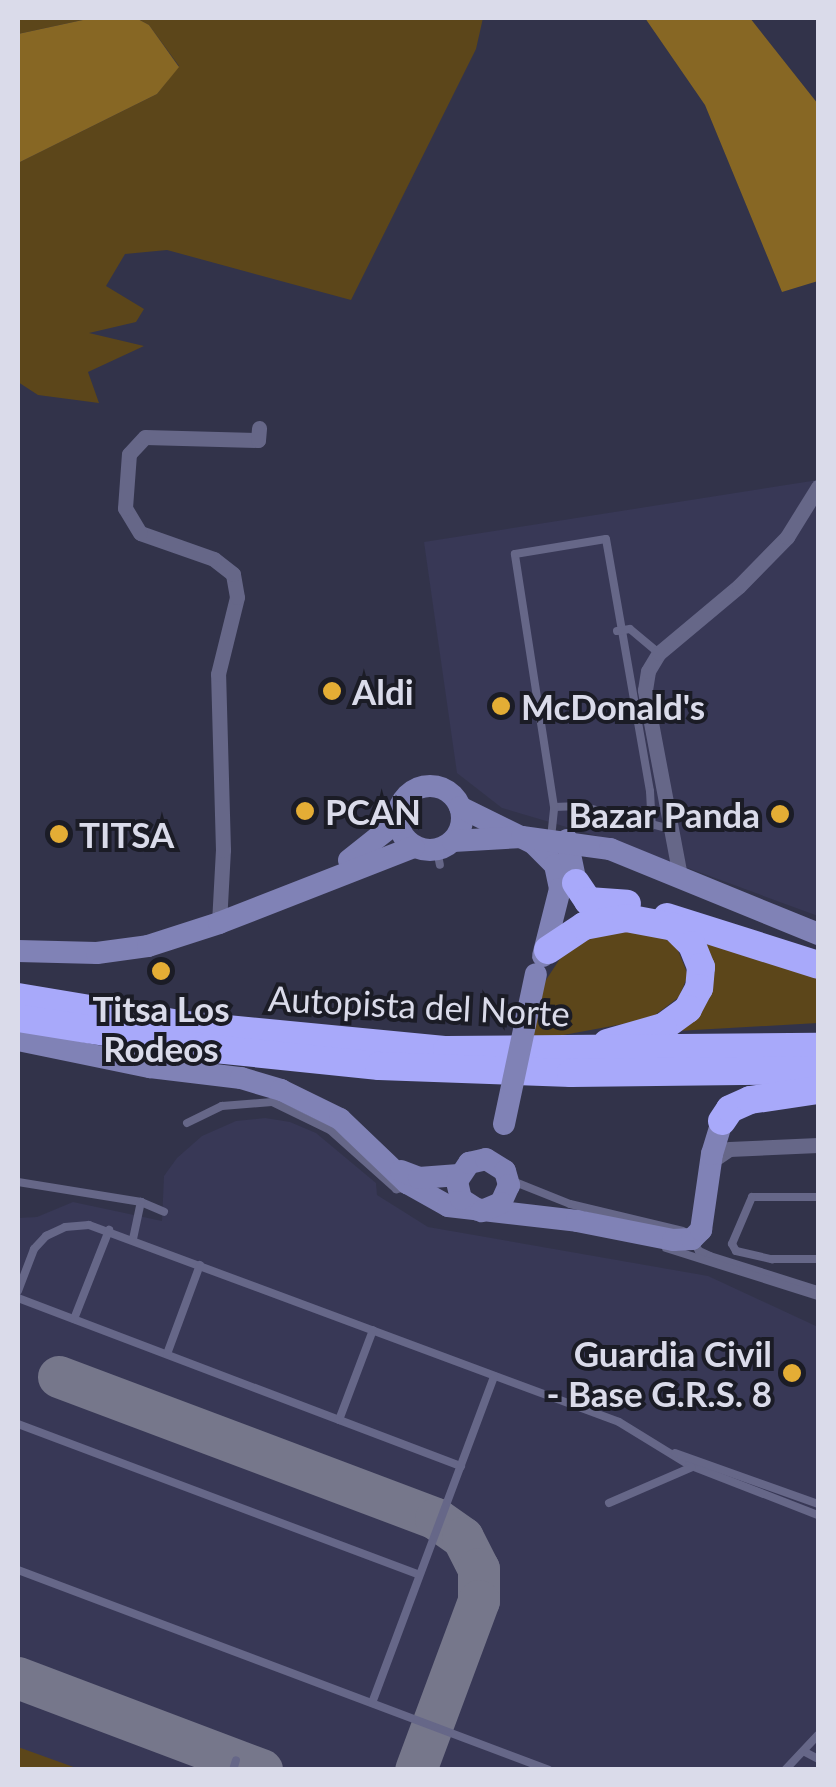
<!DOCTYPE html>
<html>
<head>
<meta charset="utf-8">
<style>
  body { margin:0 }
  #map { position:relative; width:836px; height:1787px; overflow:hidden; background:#32334a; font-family:Lato,sans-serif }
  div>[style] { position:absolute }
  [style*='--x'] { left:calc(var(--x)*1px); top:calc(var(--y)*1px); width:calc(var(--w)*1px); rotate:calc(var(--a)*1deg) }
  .built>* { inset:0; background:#383856 }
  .green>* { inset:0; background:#5c461a }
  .forest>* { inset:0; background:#876724 }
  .taxiway>* { height:42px; margin:-21px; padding:0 21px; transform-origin:21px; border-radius:21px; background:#76778b }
  .lane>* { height:8px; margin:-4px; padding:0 4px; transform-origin:4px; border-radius:4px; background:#666788 }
  .street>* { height:15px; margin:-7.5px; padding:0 7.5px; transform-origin:7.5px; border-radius:7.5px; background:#666788 }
  .secondary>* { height:22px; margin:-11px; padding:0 11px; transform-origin:11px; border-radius:11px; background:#8082b6 }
  .secondary>.ring { margin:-11px; padding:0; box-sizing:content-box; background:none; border:22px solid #8082b6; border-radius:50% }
  .highway>* { height:28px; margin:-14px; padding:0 14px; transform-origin:14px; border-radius:14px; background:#a8a9fa }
  .lane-bridge>* { height:8px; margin:-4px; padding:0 4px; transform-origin:4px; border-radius:4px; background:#666788 }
  .secondary-bridge>* { height:22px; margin:-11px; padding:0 11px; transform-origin:11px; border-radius:11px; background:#8082b6 }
  .dots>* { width:28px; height:28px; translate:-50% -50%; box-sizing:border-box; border:5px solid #1b1c26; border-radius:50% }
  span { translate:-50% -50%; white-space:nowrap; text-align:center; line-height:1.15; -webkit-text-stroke:8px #1b1c26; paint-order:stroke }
  .poi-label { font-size:35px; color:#dadbea; font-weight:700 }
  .left { translate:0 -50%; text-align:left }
  .right { translate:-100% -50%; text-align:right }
  .street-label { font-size:35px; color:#dadbea }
  .frame { position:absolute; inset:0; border:20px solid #dadbea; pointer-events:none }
</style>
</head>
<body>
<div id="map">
  <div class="built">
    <div style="clip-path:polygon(818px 480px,818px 916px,617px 842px,502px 808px,457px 773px,424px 542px)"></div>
    <div style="clip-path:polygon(265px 1118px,290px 1122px,316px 1133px,376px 1183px,377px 1195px,428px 1227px,708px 1276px,818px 1327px,818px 1769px,18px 1770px,18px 1218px,37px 1217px,73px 1202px,162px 1221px,164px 1176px,177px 1158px,202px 1136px,236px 1121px)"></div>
  </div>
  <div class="green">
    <div style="clip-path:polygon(18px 18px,92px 18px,18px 34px)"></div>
    <div style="clip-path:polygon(136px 18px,483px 18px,476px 49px,351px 300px,167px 250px,125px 254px,106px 286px,144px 309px,136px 322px,89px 333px,144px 346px,88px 372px,99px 403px,38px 395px,18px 382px,18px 163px,157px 94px,179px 66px,149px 25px)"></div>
    <div style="clip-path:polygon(610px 927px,657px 931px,677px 948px,688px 975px,679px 997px,650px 1019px,531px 1041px,544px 983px,563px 954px)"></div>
    <div style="clip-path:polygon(695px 934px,818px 976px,818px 1023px,677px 1031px,703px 1008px)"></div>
    <div style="clip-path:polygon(18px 1747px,79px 1769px,18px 1769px)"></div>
  </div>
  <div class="forest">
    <div style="clip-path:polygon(92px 18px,136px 18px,149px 25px,179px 67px,157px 94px,18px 163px,18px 34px)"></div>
    <div style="clip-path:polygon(645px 18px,750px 18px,818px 104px,818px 281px,782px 292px,705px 105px)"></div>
  </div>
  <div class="taxiway">
    <div style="--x:59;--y:1377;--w:403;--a:20.6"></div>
    <div style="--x:436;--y:1519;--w:33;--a:35"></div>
    <div style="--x:463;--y:1538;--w:35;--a:63"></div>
    <div style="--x:479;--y:1569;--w:32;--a:90"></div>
    <div style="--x:479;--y:1601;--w:180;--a:110.4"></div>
    <div style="--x:18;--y:1678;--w:261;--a:20.7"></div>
  </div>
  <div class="lane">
    <div style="--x:630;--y:629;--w:38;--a:40"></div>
    <div style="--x:554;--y:807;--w:26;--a:-2"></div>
    <div style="--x:580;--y:806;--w:93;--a:14.3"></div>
    <div style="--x:551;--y:838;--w:31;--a:-84"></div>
    <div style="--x:554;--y:807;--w:256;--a:-98.8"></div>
    <div style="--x:515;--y:554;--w:92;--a:-9.4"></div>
    <div style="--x:606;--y:539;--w:256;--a:80.1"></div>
    <div style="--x:650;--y:791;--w:35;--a:87"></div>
    <div style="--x:437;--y:850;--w:15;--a:79"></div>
    <div style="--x:187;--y:1123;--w:39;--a:-26"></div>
    <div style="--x:222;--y:1106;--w:50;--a:-4.6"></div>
    <div style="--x:272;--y:1102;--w:64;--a:25.8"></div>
    <div style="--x:330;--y:1130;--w:89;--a:41.8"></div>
    <div style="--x:396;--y:1189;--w:8;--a:-7"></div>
    <div style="--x:18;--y:1182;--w:125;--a:9.2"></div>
    <div style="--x:141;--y:1202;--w:25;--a:23"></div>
    <div style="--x:515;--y:1182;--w:59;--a:21.8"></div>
    <div style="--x:570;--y:1204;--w:116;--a:13.4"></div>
    <div style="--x:818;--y:1197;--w:66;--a:180"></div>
    <div style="--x:752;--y:1197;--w:51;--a:113.1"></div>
    <div style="--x:732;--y:1244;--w:8;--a:60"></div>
    <div style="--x:736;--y:1251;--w:37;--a:13"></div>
    <div style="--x:772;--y:1259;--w:46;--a:0"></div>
    <div style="--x:133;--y:1239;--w:38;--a:-78"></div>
    <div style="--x:693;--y:1241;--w:12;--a:59"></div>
    <div style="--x:699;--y:1251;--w:12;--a:24"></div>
    <div style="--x:710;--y:1256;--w:113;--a:17.5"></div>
    <div style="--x:666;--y:1248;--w:159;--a:17.5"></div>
    <div style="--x:18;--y:1291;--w:45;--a:-69.1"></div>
    <div style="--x:34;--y:1249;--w:18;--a:-47"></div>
    <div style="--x:46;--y:1236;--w:21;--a:-25"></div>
    <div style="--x:65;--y:1227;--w:24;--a:-5"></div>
    <div style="--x:89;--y:1225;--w:565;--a:20.39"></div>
    <div style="--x:619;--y:1422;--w:82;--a:31.6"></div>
    <div style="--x:689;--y:1465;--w:138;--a:21.2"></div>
    <div style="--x:18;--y:1298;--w:474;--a:20.8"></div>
    <div style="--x:74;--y:1319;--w:96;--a:-68.5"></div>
    <div style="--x:167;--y:1354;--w:95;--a:-69.7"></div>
    <div style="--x:339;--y:1420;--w:96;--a:-69.3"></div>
    <div style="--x:18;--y:1424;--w:428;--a:20.6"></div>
    <div style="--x:675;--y:1453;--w:152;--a:19.6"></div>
    <div style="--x:609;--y:1503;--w:90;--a:-23.4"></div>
    <div style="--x:18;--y:1570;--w:567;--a:20.64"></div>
    <div style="--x:372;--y:1703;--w:349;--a:-69.5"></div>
    <div style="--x:805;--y:1752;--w:15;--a:28"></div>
    <div style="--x:233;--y:1770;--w:10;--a:-73"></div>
    <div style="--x:785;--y:1770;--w:48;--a:-46.7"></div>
  </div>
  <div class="street">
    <div style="--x:680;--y:876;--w:189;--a:-100.7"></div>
    <div style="--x:645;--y:690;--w:19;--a:-81"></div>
    <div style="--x:648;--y:671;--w:21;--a:-59"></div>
    <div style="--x:659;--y:653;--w:104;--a:-39.9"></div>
    <div style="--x:739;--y:586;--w:69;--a:-45.6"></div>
    <div style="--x:787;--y:537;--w:59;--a:-58.2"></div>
    <div style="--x:219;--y:923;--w:73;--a:-86.9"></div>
    <div style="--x:223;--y:850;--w:176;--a:-91.6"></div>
    <div style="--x:218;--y:674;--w:79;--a:-76.1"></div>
    <div style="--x:237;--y:597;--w:23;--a:-100"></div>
    <div style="--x:233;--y:574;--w:24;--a:-142"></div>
    <div style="--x:214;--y:559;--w:78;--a:-160.6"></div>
    <div style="--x:140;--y:533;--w:29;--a:-121"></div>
    <div style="--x:125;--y:508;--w:54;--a:-85.8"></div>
    <div style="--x:129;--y:454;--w:23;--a:-47"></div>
    <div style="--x:145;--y:437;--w:113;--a:1.5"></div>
    <div style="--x:258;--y:440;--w:12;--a:-85"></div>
    <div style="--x:710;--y:1162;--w:23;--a:-34"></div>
    <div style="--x:729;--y:1149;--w:89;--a:-2.6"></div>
  </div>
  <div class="secondary">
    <div class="ring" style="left:398px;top:786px;width:42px;height:42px"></div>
    <div style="--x:460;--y:807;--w:81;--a:26.3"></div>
    <div style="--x:533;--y:843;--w:31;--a:45"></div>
    <div style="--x:555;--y:865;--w:25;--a:78"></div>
    <div style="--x:560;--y:889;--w:69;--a:104.2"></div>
    <div style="--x:567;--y:840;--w:44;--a:78.2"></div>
    <div style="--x:453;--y:841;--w:69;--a:-3.3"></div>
    <div style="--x:522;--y:837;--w:89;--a:7.8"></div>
    <div style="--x:610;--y:849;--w:225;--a:22.2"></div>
    <div style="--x:349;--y:860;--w:61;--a:-38.4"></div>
    <div style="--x:18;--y:951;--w:79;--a:1.5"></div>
    <div style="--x:97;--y:953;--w:51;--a:-7.8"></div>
    <div style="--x:148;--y:946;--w:75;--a:-17.9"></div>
    <div style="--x:219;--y:923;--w:209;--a:-21.3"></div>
    <div style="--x:18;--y:1040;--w:135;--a:11.6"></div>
    <div style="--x:150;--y:1067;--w:92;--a:6.9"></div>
    <div style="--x:241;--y:1078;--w:42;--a:16.7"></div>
    <div style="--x:281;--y:1090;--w:66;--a:26.2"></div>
    <div style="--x:340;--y:1119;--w:93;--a:43.7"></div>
    <div style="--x:407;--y:1183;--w:47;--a:29.3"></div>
    <div style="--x:448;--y:1206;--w:130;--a:6.6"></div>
    <div style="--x:577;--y:1221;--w:98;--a:11.2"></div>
    <div style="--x:673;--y:1240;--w:19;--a:-3"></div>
    <div style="--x:692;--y:1239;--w:13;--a:-45"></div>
    <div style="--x:701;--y:1230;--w:77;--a:-81.8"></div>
    <div style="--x:712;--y:1154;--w:34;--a:-73"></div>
    <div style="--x:401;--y:1171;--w:19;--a:21"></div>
    <div style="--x:419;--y:1178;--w:40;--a:-4.3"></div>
    <div style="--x:478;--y:1210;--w:20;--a:-147"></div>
    <div style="--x:461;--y:1199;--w:18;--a:-103"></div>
    <div style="--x:457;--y:1181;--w:22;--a:-56"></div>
    <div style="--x:469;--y:1163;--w:17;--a:-13"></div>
    <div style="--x:486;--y:1159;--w:22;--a:32"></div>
    <div style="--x:505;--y:1171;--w:15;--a:74"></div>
    <div style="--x:509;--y:1185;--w:20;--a:114"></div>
    <div style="--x:501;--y:1203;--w:21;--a:157"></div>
  </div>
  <div class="highway">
    <div style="--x:576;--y:883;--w:22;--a:56"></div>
    <div style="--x:588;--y:901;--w:39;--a:4"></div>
    <div style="--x:667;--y:917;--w:158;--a:17.6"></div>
    <div style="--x:548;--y:950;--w:43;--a:-33.7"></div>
    <div style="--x:584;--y:926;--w:43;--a:-10.8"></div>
    <div style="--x:626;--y:918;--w:49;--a:10.6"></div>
    <div style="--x:674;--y:927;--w:25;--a:45"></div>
    <div style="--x:692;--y:945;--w:24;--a:68"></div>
    <div style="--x:701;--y:967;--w:21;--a:95"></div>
    <div style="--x:699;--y:988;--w:24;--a:118"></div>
    <div style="--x:688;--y:1009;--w:31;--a:144"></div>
    <div style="--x:663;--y:1027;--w:58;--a:164.1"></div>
    <div style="--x:18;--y:997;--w:170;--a:9.5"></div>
    <div style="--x:186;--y:1025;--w:262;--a:5.5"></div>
    <div style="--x:447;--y:1050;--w:371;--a:-0.5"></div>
    <div style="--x:18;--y:1018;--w:189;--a:9.1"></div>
    <div style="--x:205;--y:1048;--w:175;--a:5.9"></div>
    <div style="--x:379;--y:1066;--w:192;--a:2.1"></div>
    <div style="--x:571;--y:1073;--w:247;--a:-0.7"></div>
    <div style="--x:722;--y:1121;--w:14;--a:-56"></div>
    <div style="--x:730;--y:1109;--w:22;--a:-24"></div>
    <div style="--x:750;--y:1100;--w:69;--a:-8.4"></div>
  </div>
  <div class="lane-bridge">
    <div style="--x:617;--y:631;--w:13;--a:-9"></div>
  </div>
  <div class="secondary-bridge">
    <div style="--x:504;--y:1124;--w:153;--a:-78"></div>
  </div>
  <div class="dots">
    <div style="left:332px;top:691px;background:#e4ad35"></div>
    <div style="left:501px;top:706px;background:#e4ad35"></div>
    <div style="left:305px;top:811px;background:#e4ad35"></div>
    <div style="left:780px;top:814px;background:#e4ad35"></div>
    <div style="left:59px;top:834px;background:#e4ad35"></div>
    <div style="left:161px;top:971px;background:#e4ad35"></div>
    <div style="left:792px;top:1373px;background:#e4ad35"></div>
  </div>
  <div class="poi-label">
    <span class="left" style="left:352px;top:691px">Aldi</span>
    <span class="left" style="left:521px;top:706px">McDonald's</span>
    <span class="left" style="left:325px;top:811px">PCAN</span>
    <span class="right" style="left:760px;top:814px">Bazar Panda</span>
    <span class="left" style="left:79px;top:834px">TITSA</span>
    <span style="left:161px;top:1028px">Titsa Los<br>Rodeos</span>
    <span class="right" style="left:772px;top:1373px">Guardia Civil<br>- Base G.R.S. 8</span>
  </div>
  <div class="street-label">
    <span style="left:419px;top:1005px;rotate:3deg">Autopista del Norte</span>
  </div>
  <div class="frame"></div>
</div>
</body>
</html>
